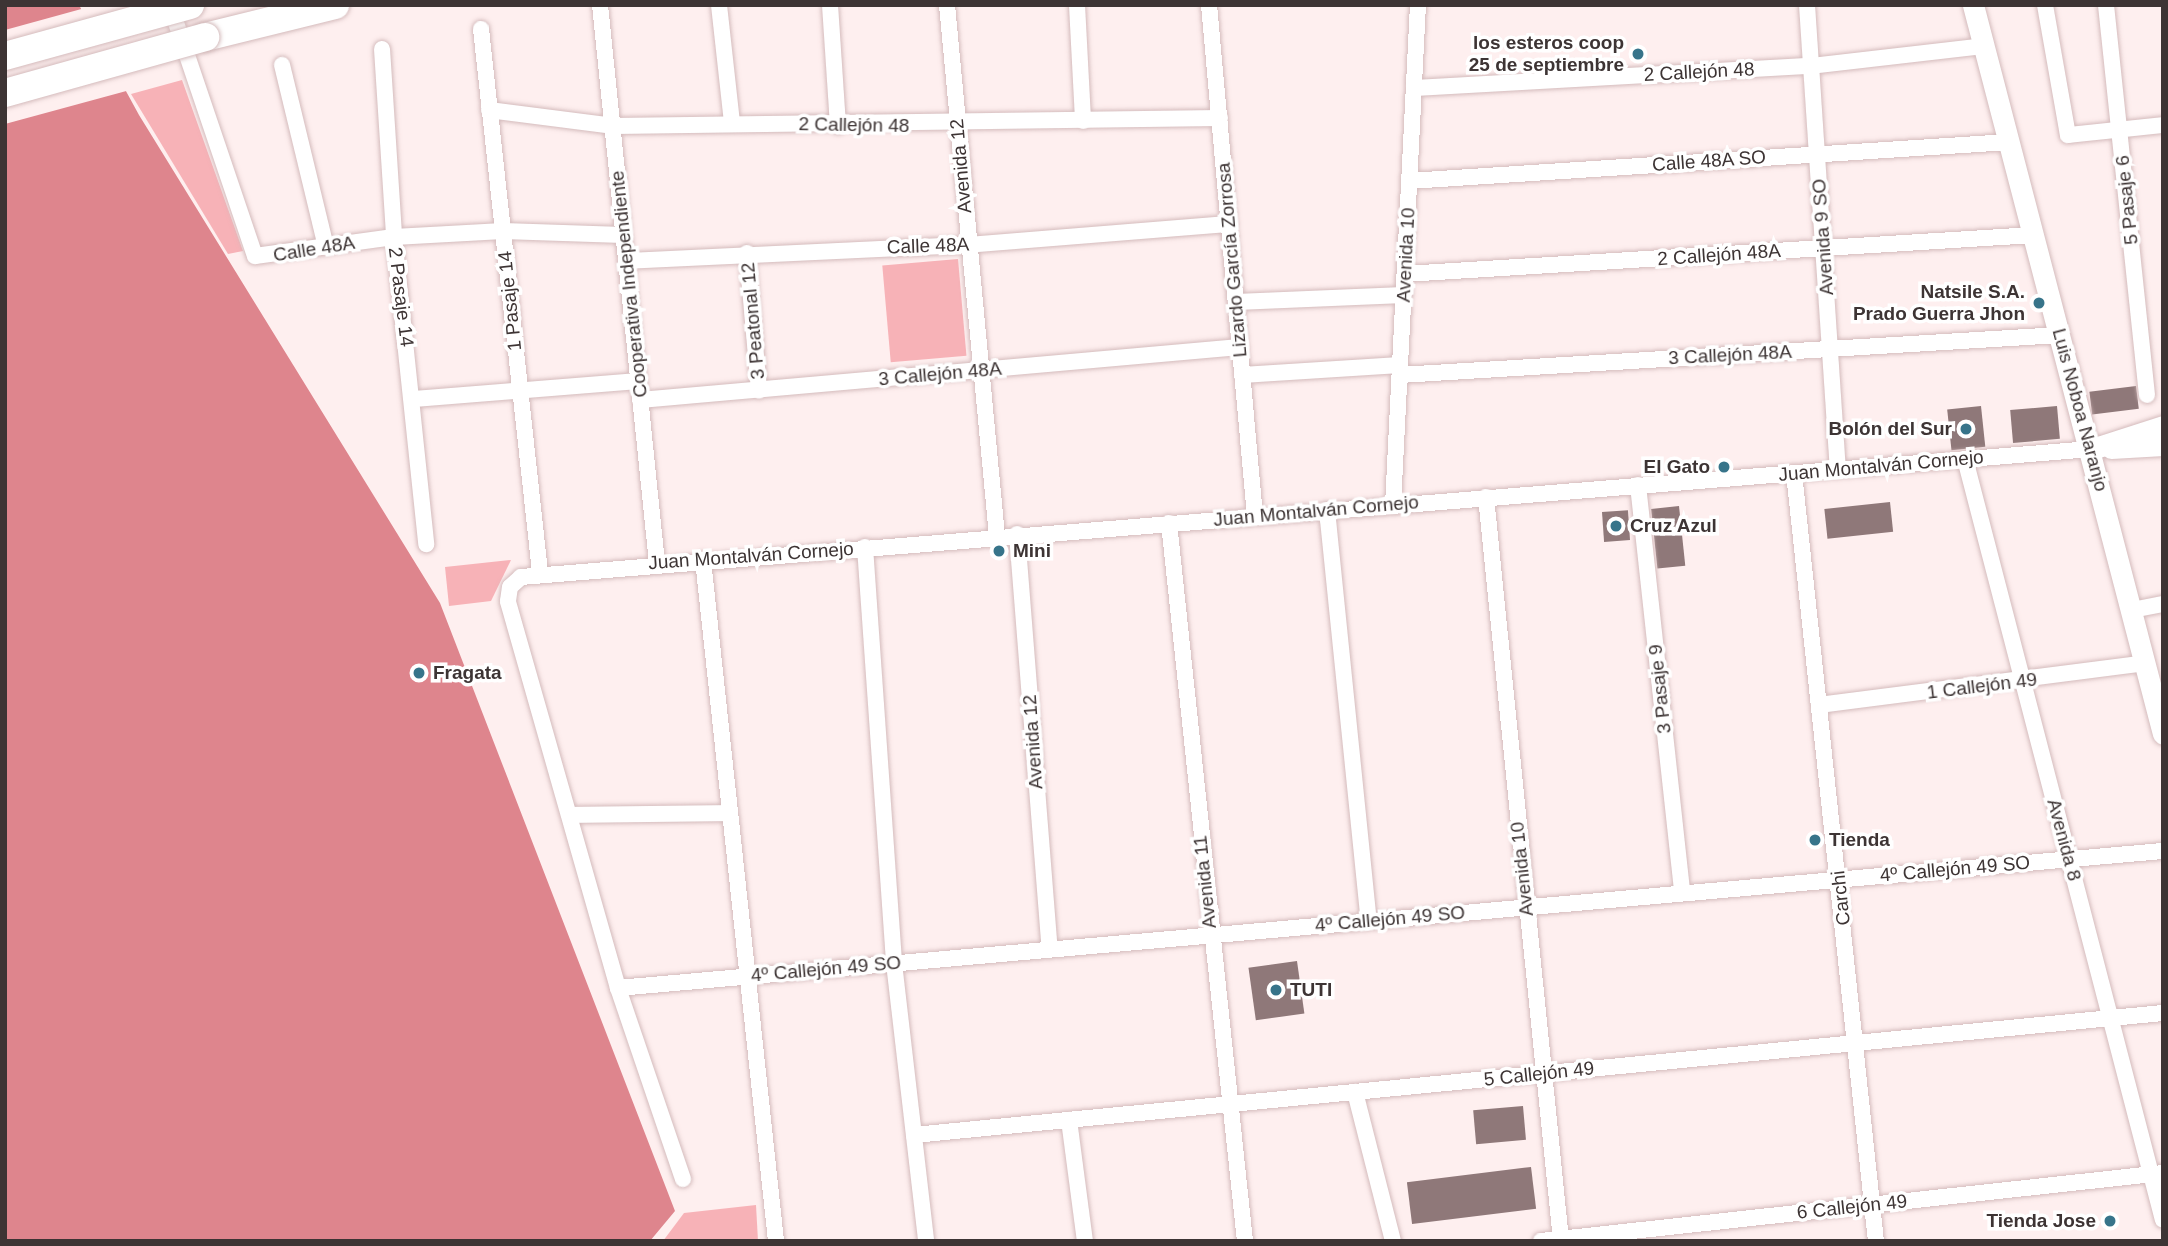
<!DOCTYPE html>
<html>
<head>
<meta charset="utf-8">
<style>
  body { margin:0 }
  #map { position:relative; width:2168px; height:1246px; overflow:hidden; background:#feefef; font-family:Helvetica,sans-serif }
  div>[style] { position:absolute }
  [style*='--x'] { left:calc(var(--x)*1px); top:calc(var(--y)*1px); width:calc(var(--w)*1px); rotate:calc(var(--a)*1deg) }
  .green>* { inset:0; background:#f7b2b7; transform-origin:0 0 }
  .water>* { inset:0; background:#de858d }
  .pier>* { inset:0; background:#feefef }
  .building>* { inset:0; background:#8f7879; transform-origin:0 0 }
  .roads { filter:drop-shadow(0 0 2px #d4bbbc) drop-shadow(0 0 2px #d4bbbc) }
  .street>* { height:16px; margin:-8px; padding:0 8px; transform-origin:8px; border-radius:8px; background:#fff }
  .secondary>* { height:21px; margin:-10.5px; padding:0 10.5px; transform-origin:10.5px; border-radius:10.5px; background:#fff }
  .highway>* { height:28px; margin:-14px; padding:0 14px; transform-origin:14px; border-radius:14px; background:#fff }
  .bridges { filter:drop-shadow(0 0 2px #d4bbbc) drop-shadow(0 0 2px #d4bbbc) }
  .highway-bridge>* { height:28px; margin:-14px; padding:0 14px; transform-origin:14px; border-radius:14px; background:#fff }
  .dots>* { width:19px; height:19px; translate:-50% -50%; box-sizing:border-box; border:4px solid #fff; border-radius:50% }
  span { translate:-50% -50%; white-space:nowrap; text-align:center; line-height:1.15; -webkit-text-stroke:7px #fff; paint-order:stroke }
  .poi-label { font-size:19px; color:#3d3434; font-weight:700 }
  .right { translate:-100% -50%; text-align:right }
  .left { translate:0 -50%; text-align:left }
  .street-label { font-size:19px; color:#3d3434 }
  .frame { position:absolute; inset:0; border:7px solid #3d3434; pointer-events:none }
</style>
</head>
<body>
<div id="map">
  <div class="green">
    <div style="clip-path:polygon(182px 80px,243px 251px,228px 254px,131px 94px)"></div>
    <div style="left:958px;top:259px;width:97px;height:76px;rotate:85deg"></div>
    <div style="clip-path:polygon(511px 560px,491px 601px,449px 606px,445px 567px)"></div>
    <div style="clip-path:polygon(756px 1205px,758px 1241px,663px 1241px,684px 1213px)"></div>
  </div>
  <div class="water">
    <div style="clip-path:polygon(5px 5px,79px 5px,139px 115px,440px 603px,675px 1211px,650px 1241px,5px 1241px)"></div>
  </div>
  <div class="pier">
    <div style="clip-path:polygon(85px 8px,130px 90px,5px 124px,5px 30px)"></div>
  </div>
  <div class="building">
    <div style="left:2136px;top:386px;width:23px;height:47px;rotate:83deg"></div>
    <div style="left:1981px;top:406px;width:41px;height:34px;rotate:84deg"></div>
    <div style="left:2057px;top:406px;width:33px;height:47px;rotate:85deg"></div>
    <div style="left:1890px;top:502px;width:30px;height:66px;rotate:84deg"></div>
    <div style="left:1679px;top:506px;width:60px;height:28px;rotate:84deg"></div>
    <div style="left:1602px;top:512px;width:26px;height:30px;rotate:-4deg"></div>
    <div style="left:1297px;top:961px;width:53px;height:49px;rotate:82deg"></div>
    <div style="left:1523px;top:1106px;width:34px;height:50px;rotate:85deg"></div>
    <div style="left:1531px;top:1167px;width:42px;height:125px;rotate:83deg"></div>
  </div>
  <div class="roads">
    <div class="street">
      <div style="--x:170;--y:5;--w:265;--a:71.3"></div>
      <div style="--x:255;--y:256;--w:140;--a:-7.8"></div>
      <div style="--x:394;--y:237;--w:109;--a:-3.2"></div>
      <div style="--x:503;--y:231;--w:120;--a:1.9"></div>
      <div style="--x:600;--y:5;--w:561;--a:84.17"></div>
      <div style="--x:719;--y:5;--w:119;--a:83.7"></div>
      <div style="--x:830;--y:5;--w:121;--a:86.2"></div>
      <div style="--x:947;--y:5;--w:533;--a:84.62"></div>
      <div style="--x:1077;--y:5;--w:116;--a:87"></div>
      <div style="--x:1209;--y:5;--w:513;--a:84.86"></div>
      <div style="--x:1807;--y:5;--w:465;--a:86.2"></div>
      <div style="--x:2045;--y:5;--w:132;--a:80"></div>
      <div style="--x:2068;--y:135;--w:96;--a:-6"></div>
      <div style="--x:2106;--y:5;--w:392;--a:84"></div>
      <div style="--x:481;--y:29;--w:546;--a:83.8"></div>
      <div style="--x:382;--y:49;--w:188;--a:86.3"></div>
      <div style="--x:394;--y:237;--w:309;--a:84"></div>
      <div style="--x:282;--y:65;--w:187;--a:76.4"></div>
      <div style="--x:1414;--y:88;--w:398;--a:-3.2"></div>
      <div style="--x:1811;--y:66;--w:174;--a:-6.6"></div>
      <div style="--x:489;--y:110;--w:126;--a:7.3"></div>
      <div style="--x:614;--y:126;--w:606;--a:-0.76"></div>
      <div style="--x:1409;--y:181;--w:601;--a:-3.72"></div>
      <div style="--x:747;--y:253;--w:138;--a:85"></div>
      <div style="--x:626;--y:261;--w:341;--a:-2.7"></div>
      <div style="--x:967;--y:245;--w:263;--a:-4.6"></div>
      <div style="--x:1405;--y:274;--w:630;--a:-3.55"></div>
      <div style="--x:1236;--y:302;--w:168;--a:-2.4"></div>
      <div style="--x:1242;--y:375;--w:158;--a:-3.6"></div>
      <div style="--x:1400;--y:375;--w:661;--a:-3.47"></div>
      <div style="--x:414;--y:399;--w:225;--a:-4.6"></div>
      <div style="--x:640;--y:400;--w:602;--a:-5.05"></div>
      <div style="--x:1965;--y:459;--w:786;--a:75.42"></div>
      <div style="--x:1794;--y:473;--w:772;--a:83.91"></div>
      <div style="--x:1638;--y:485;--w:410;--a:83.8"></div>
      <div style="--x:1486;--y:497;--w:748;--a:84.24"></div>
      <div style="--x:1393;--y:505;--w:501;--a:-87.14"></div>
      <div style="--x:1327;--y:510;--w:413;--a:84.2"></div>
      <div style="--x:1169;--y:523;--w:722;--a:83.96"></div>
      <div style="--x:1017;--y:534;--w:416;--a:85.5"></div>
      <div style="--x:865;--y:547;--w:417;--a:86"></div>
      <div style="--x:894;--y:963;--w:280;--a:83.4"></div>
      <div style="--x:703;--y:560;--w:685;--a:83.88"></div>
      <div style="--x:2132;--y:610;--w:32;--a:-11"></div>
      <div style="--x:1819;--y:705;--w:329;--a:-7.3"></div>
      <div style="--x:571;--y:815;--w:157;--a:-0.7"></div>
      <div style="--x:618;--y:988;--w:1551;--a:-5.07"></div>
      <div style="--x:1355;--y:1092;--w:154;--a:75.7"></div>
      <div style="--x:1069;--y:1120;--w:122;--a:82.5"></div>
      <div style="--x:914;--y:1135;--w:1255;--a:-5.58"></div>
      <div style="--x:683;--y:1179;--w:202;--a:-108.8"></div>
      <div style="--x:618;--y:988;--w:402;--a:-105.9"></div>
      <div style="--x:508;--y:601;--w:14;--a:-82"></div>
      <div style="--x:510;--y:587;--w:15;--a:-42"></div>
      <div style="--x:521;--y:577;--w:1576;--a:-4.66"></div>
      <div style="--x:1541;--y:1241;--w:626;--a:-6.24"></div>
    </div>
    <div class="secondary">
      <div style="--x:1973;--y:5;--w:753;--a:75.39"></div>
      <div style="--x:2111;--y:448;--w:52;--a:-3.3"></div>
      <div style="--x:2092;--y:449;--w:75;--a:-17.9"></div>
    </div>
    <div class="highway">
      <div style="--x:205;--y:37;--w:134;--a:-13.8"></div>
    </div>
  </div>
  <div class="bridges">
    <div class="highway-bridge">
      <div style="--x:5;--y:56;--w:192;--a:-15.4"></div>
      <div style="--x:5;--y:93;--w:208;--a:-15.6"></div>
    </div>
  </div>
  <div class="dots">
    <div style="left:1638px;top:54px;background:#37748a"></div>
    <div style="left:2039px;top:303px;background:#37748a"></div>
    <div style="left:1966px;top:429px;background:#37748a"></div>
    <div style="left:1724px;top:467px;background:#37748a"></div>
    <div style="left:1616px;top:526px;background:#37748a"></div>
    <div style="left:999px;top:551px;background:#37748a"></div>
    <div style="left:419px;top:673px;background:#37748a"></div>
    <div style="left:1815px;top:840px;background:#37748a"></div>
    <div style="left:1276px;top:990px;background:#37748a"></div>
    <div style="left:2110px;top:1221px;background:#37748a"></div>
  </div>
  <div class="poi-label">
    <span class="right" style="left:1624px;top:54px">los esteros coop<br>25 de septiembre</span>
    <span class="right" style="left:2025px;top:303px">Natsile S.A.<br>Prado Guerra Jhon</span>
    <span class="right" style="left:1952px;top:429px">Bolón del Sur</span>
    <span class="right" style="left:1710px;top:467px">El Gato</span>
    <span class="left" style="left:1630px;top:526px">Cruz Azul</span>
    <span class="left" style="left:1013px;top:551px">Mini</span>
    <span class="left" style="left:433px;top:673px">Fragata</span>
    <span class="left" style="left:1829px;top:840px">Tienda</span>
    <span class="left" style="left:1290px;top:990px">TUTI</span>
    <span class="right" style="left:2096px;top:1221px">Tienda Jose</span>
  </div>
  <div class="street-label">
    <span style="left:1699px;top:72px;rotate:-3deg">2 Callejón 48</span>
    <span style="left:854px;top:125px;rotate:1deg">2 Callejón 48</span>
    <span style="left:1709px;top:161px;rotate:-4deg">Calle 48A SO</span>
    <span style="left:961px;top:166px;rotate:-95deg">Avenida 12</span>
    <span style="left:2127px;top:200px;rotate:-96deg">5 Pasaje 6</span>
    <span style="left:1823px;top:237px;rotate:-94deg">Avenida 9 SO</span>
    <span style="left:928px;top:246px;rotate:-2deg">Calle 48A</span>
    <span style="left:314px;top:249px;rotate:-9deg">Calle 48A</span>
    <span style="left:1406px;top:255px;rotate:-87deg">Avenida 10</span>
    <span style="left:1719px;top:255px;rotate:-4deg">2 Callejón 48A</span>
    <span style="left:1232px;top:260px;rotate:-95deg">Lizardo García Zorrosa</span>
    <span style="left:629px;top:284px;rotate:-96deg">Cooperativa Independiente</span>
    <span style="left:401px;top:297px;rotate:83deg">2 Pasaje 14</span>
    <span style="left:510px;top:301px;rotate:-96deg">1 Pasaje 14</span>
    <span style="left:753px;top:321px;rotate:-95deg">3 Peatonal 12</span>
    <span style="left:1730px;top:355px;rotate:-3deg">3 Callejón 48A</span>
    <span style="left:940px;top:374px;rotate:-5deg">3 Callejón 48A</span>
    <span style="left:2080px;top:410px;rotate:75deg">Luis Noboa Naranjo</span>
    <span style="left:1881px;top:466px;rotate:-5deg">Juan Montalván Cornejo</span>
    <span style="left:1316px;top:511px;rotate:-5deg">Juan Montalván Cornejo</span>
    <span style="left:751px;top:556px;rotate:-4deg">Juan Montalván Cornejo</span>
    <span style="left:1982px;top:686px;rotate:-7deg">1 Callejón 49</span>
    <span style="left:1660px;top:689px;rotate:-96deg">3 Pasaje 9</span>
    <span style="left:1033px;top:742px;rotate:-94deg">Avenida 12</span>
    <span style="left:2064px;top:840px;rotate:75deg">Avenida 8</span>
    <span style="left:1522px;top:869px;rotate:-96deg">Avenida 10</span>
    <span style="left:1955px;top:869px;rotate:-5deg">4º Callejón 49 SO</span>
    <span style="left:1205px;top:882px;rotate:-96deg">Avenida 11</span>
    <span style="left:1841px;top:898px;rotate:-96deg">Carchi</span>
    <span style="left:1390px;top:919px;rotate:-5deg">4º Callejón 49 SO</span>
    <span style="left:826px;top:969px;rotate:-5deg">4º Callejón 49 SO</span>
    <span style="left:1539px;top:1074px;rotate:-6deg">5 Callejón 49</span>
    <span style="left:1852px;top:1207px;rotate:-6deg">6 Callejón 49</span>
  </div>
  <div class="frame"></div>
</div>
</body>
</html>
